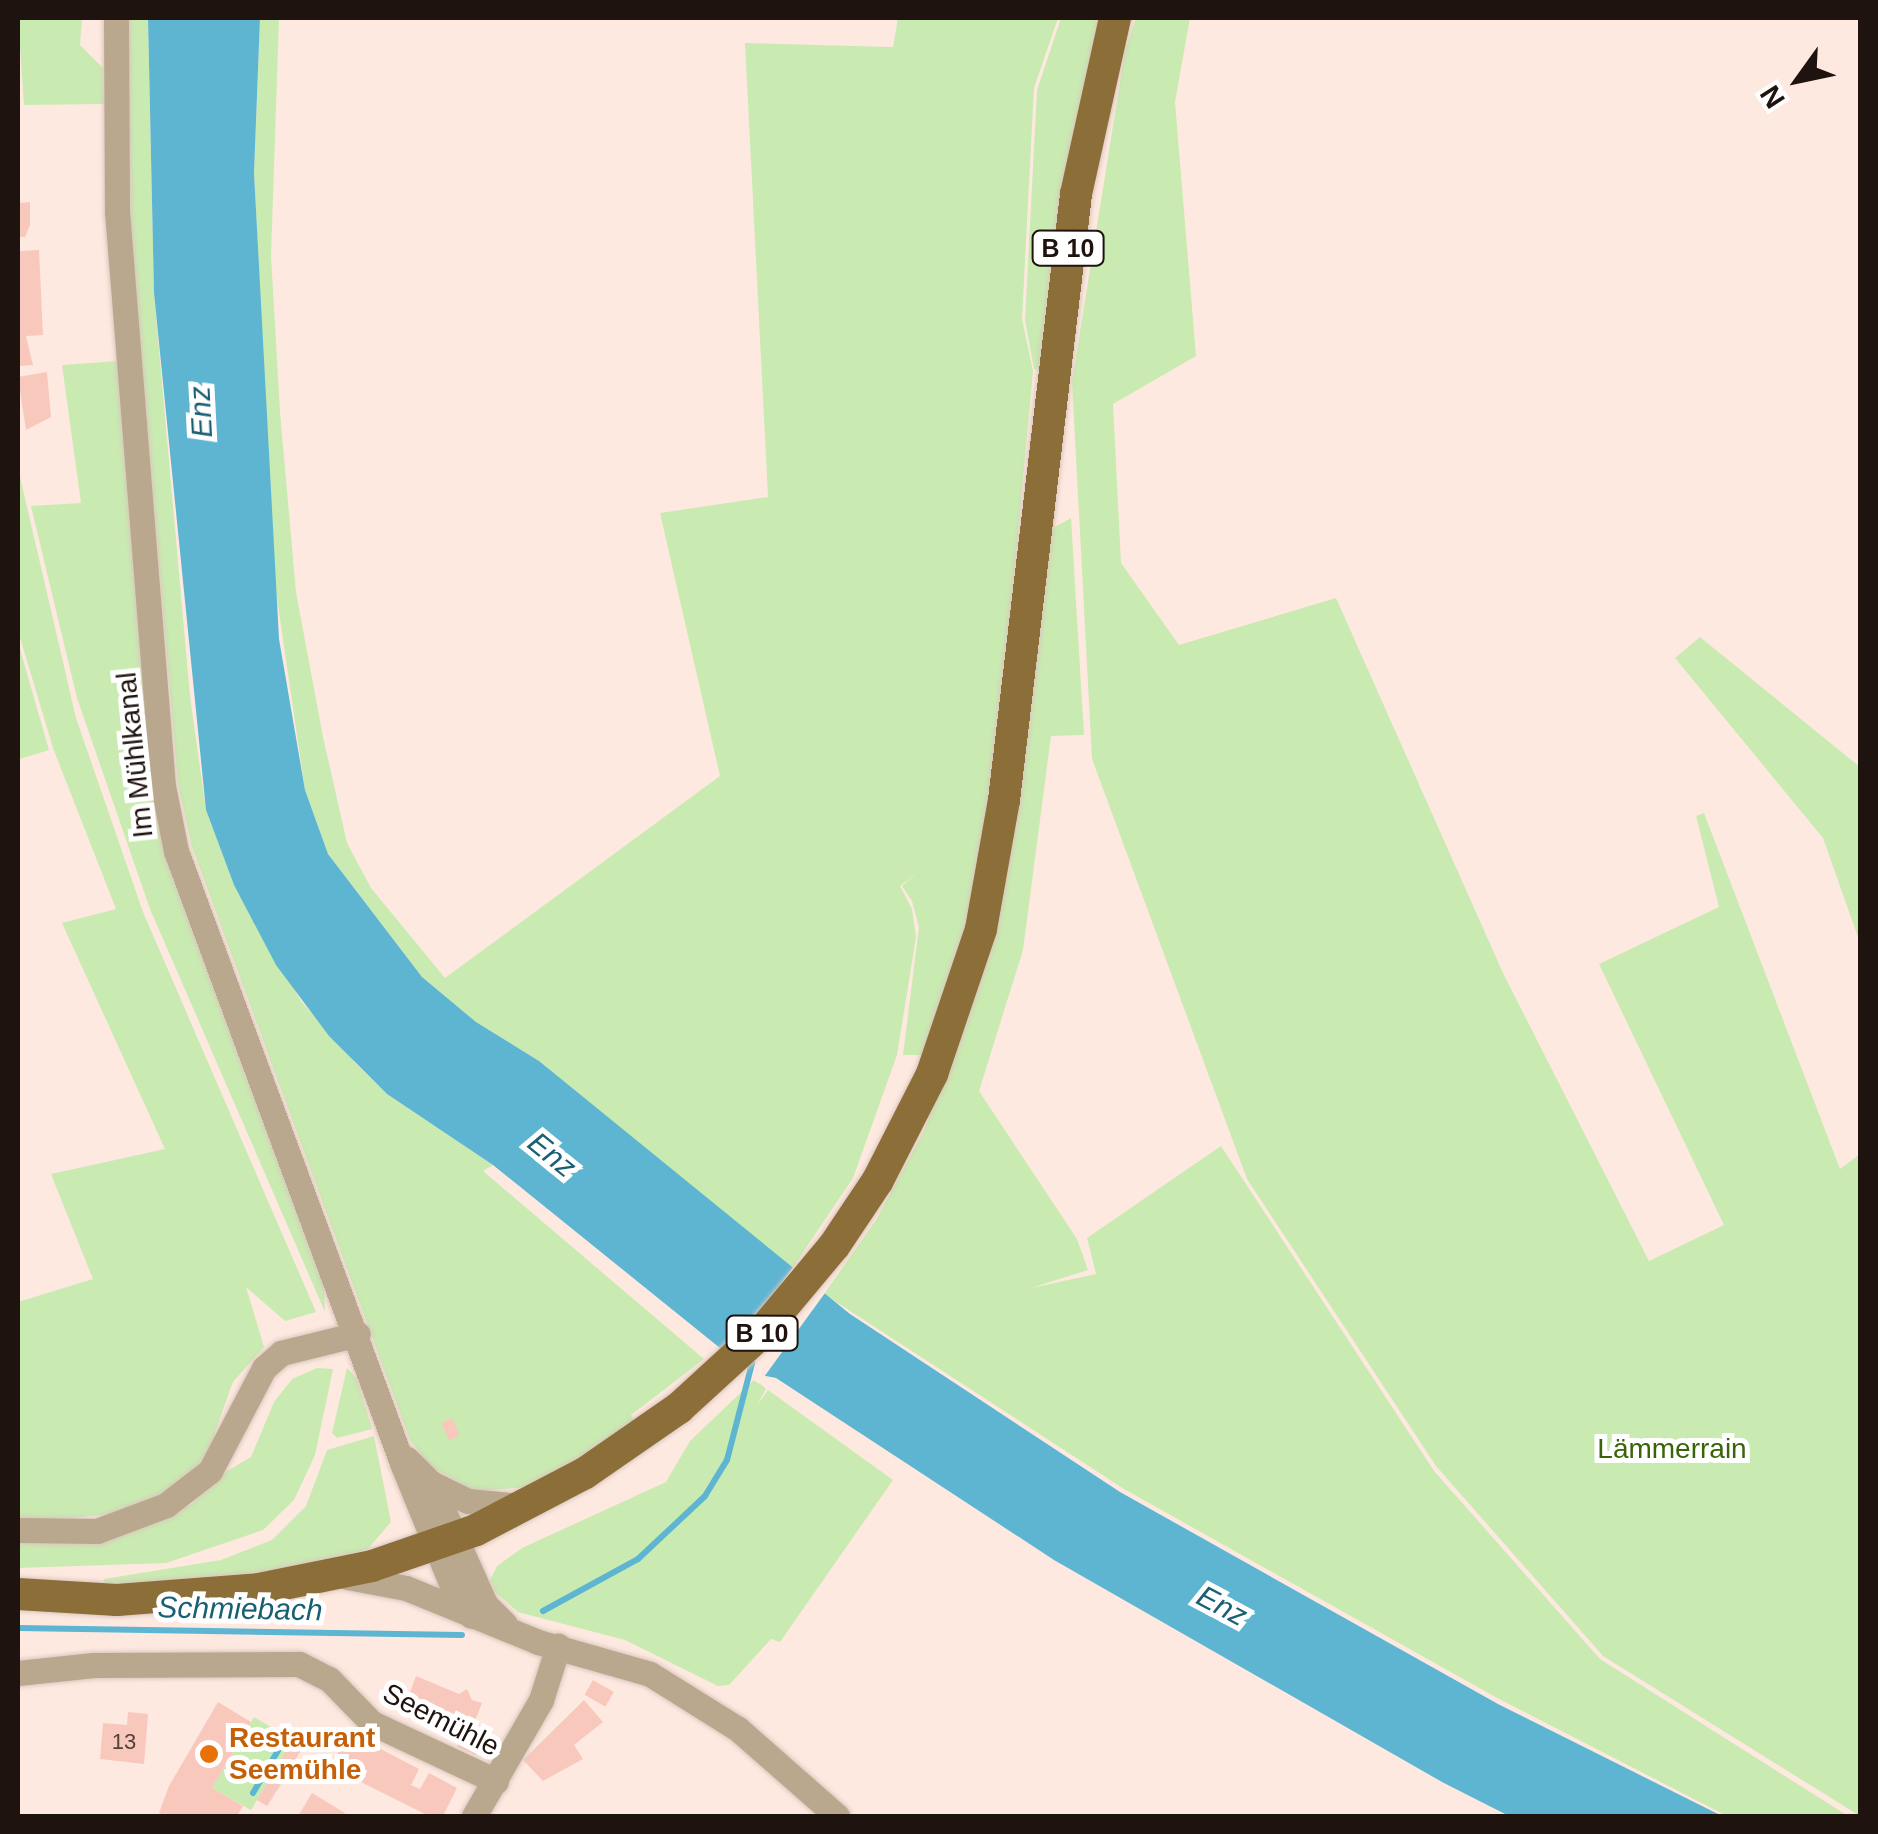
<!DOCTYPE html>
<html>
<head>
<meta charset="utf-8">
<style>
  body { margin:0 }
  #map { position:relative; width:1878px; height:1834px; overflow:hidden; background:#fee9e0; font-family:Helvetica,sans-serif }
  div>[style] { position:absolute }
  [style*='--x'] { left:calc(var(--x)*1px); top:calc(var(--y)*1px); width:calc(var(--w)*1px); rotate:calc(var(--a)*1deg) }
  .green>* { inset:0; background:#c9ebb1 }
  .water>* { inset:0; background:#5db5d2 }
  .pier>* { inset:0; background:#fee9e0; transform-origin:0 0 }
  .stream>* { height:6px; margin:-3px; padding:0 3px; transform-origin:3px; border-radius:3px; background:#5db5d2 }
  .building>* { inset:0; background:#f8c8bd; transform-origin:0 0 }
  .roads { filter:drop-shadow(0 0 2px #dac7be) drop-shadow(0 0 2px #dac7be) }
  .minor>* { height:25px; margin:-12.5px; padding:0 12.5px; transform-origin:12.5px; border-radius:12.5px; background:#b9a88d }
  .major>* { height:32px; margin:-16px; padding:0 16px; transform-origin:16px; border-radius:16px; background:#8c6e39 }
  .dots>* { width:28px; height:28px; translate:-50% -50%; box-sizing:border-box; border:5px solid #fff; border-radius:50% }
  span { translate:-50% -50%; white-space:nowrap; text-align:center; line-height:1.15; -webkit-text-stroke:10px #fff; paint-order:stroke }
  .number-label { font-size:22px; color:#54403a }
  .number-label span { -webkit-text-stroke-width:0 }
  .shield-label span { padding:2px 8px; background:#fff; border:2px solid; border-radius:8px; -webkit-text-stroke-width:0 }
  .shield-label { font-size:25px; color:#1e130e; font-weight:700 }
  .street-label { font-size:28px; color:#1e130e }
  .park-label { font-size:28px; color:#3a6407 }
  .food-label { font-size:28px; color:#c56008; font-weight:700 }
  .left { translate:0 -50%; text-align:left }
  .water-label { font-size:30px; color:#196075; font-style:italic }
  .frame { position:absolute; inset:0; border:20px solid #1e130e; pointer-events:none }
  .north { position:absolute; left:1748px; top:30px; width:100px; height:100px; -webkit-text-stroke:8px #fff; paint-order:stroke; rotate:237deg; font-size:28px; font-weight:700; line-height:40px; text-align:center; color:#1e130e }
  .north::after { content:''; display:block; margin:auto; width:35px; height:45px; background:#1e130e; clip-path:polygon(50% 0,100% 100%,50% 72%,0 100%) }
</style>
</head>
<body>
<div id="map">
  <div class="green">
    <div style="clip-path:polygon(18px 18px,82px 18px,80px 45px,103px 68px,104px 104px,24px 105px)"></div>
    <div style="clip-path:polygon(129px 18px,148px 18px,154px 293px,190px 696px,206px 810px,234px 885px,301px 1001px,357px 1065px,387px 1094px,493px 1165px,483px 1171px,704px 1359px,631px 1415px,636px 1424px,529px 1487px,476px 1491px,431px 1467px,410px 1440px,192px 847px,178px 784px,127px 197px)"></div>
    <div style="clip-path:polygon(260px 18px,279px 18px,271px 256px,280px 412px,296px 592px,323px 737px,347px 843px,371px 888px,445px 978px,720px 776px,660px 513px,768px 497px,745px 43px,893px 47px,898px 18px,1058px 18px,1034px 88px,1022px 319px,1033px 371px,999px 738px,977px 892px,928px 1055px,903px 1055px,919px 927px,912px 901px,902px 886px,917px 873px,900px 886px,912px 909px,916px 937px,897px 1055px,853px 1178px,791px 1270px,539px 1061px,476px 1022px,422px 977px,328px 854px,305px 790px,274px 578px,254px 173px)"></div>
    <div style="clip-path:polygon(1061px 18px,1101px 18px,1067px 164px,1040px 371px,1034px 369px,1025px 320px,1037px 90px)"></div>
    <div style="clip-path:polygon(1136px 18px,1190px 18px,1175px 102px,1196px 356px,1113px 404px,1121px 563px,1179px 645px,1336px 598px,1503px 973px,1649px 1261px,1724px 1225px,1599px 964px,1719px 907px,1696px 816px,1704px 813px,1840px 1169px,1860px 1154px,1860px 1816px,1603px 1656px,1436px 1466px,1247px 1179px,1092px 759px,1072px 382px,1125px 51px)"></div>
    <div style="clip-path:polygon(118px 361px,153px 781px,324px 1285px,325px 1312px,150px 909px,77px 698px,31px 506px,81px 503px,62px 365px)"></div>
    <div style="clip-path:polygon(18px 468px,76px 718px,143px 912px,316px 1312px,285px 1321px,246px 1287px,264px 1347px,233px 1382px,215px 1432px,215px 1448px,177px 1487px,112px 1514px,36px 1521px,18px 1518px,18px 1302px,93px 1279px,51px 1174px,165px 1149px,62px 923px,116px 909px,53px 748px,18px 631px)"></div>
    <div style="clip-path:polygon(1071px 518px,1084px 735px,1051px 736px,1023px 950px,979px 1091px,1077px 1239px,1088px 1270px,1031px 1288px,1096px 1274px,1087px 1238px,1221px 1146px,1434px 1471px,1600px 1659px,1848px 1816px,1727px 1816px,1499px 1699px,1124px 1489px,824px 1294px,876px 1220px,924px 1131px,987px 962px,1046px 532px)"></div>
    <div style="clip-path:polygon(1700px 637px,1860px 767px,1860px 943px,1823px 838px,1675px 658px)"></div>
    <div style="clip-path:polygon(18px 642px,49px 750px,20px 759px,18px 751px)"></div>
    <div style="clip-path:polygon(317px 1368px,333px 1369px,315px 1455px,294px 1500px,263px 1530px,166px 1563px,18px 1568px,18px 1540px,126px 1534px,192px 1504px,220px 1475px,251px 1457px,274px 1402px,292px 1379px)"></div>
    <div style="clip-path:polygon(347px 1368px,357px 1379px,372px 1429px,337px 1438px,332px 1433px)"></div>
    <div style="clip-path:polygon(755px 1379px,766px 1389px,757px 1405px,768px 1390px,893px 1480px,780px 1642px,771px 1639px,729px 1685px,718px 1686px,625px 1640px,518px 1612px,495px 1592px,490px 1580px,497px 1566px,522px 1548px,666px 1482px,690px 1441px)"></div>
    <div style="clip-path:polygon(374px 1436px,391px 1522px,367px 1550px,232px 1578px,103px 1587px,104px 1579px,221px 1560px,272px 1540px,306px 1506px,327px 1450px)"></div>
    <div style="clip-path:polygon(254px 1717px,303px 1746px,277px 1791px,266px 1785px,251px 1810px,212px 1788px)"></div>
  </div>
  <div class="water">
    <div style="clip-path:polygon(148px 18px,260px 18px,254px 173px,279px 639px,305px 790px,328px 854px,422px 977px,476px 1022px,539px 1061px,850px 1314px,1120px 1492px,1498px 1704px,1722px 1816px,1509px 1816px,1442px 1782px,1054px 1560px,776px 1378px,751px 1373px,493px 1165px,387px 1094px,329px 1036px,276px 965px,234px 885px,206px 810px,154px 293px)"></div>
  </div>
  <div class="pier">
    <div style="left:794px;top:1266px;width:41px;height:116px;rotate:36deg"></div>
  </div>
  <div class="stream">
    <div style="--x:543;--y:1611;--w:108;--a:-28.7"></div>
    <div style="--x:638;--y:1559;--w:92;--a:-43.2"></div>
    <div style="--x:705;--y:1496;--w:42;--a:-58.6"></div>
    <div style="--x:727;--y:1460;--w:100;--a:-75.5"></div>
    <div style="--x:18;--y:1628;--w:444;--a:0.9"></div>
    <div style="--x:253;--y:1793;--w:59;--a:-59.5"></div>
  </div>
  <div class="building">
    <div style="clip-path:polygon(30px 202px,30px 225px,25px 237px,18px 237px,18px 203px)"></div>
    <div style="clip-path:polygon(39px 250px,43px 335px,26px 336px,33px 365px,18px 366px,20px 251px)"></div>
    <div style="clip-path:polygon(47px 372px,51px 417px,26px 430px,18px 377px)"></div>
    <div style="left:452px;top:1418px;width:19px;height:12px;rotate:65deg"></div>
    <div style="clip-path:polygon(416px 1676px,459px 1694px,467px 1689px,472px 1700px,482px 1703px,469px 1736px,481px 1742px,476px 1755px,457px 1747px,463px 1734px,404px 1709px)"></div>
    <div style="left:593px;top:1680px;width:24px;height:17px;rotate:30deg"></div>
    <div style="clip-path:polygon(584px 1700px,603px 1722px,574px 1745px,583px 1759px,543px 1781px,523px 1760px)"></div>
    <div style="clip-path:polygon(218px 1702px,251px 1722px,212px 1788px,243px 1806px,237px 1816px,165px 1816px,159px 1813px,169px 1786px)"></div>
    <div style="clip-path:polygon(128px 1712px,148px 1714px,144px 1764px,100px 1759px,103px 1723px,127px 1725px)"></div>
    <div style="clip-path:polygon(348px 1732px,419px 1769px,411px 1785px,420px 1789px,429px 1773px,457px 1788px,443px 1816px,429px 1816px,331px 1767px)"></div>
    <div style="left:293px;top:1740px;width:12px;height:70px;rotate:31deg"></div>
    <div style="clip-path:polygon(312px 1793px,345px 1813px,343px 1816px,298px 1816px)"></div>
  </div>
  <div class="roads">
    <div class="minor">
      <div style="--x:116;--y:18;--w:193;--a:89.7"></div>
      <div style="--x:117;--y:211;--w:577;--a:85.43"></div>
      <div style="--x:163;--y:786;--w:66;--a:78.7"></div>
      <div style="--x:176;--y:851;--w:652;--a:69.73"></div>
      <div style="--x:402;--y:1463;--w:135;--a:67.8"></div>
      <div style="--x:453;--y:1588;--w:33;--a:57"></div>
      <div style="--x:407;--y:1459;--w:34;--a:45"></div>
      <div style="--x:431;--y:1483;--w:133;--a:65.9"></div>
      <div style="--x:485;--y:1604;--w:28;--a:45"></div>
      <div style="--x:431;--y:1483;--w:41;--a:25.9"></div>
      <div style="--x:468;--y:1501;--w:52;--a:5.5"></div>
      <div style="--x:18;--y:1530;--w:79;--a:0.7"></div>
      <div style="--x:97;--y:1531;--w:74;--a:-20.6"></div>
      <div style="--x:166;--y:1505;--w:56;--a:-37.7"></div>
      <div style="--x:210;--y:1471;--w:116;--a:-62.3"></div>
      <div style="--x:264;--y:1368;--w:23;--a:-41"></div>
      <div style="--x:281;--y:1353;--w:79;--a:-13.9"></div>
      <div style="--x:347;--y:1577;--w:60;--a:10.6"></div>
      <div style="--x:406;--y:1588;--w:143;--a:22.2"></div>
      <div style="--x:538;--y:1642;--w:116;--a:15.9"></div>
      <div style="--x:650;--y:1674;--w:104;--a:32"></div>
      <div style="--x:738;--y:1729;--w:132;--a:41.3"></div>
      <div style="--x:18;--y:1673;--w:76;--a:-6"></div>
      <div style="--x:94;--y:1665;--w:205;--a:-0.3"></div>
      <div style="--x:299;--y:1664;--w:34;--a:27"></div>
      <div style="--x:329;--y:1679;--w:62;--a:45.7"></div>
      <div style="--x:372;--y:1723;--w:137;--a:25.1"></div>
      <div style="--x:474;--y:1816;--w:134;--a:-60"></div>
      <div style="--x:541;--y:1700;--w:57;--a:-72.5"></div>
    </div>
    <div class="major">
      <div style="--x:18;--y:1594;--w:99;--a:3.5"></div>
      <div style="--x:117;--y:1600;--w:142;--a:-4.4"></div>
      <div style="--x:259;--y:1589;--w:115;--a:-11.5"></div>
      <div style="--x:372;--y:1566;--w:110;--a:-19.1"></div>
      <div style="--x:476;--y:1530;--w:123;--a:-27.6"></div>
      <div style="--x:585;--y:1473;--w:114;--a:-34.7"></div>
      <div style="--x:679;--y:1408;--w:113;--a:-42.5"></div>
      <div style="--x:762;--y:1332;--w:112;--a:-50.1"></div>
      <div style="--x:834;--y:1246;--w:79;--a:-56.3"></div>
      <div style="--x:878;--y:1180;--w:119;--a:-63"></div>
      <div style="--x:932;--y:1074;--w:153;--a:-71.3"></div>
      <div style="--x:981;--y:929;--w:131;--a:-79.9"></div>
      <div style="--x:1004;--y:800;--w:610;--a:-83.22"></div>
      <div style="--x:1076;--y:194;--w:180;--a:-77.5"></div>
    </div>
  </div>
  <div class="dots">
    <div style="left:209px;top:1754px;background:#e8710a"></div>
  </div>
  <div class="number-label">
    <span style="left:124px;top:1742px">13</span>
  </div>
  <div class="shield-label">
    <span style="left:1068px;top:248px">B 10</span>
    <span style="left:762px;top:1333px">B 10</span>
  </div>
  <div class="street-label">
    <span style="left:135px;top:755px;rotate:-96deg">Im Mühlkanal</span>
    <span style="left:441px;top:1720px;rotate:27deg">Seemühle</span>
  </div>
  <div class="park-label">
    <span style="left:1672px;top:1449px">Lämmerrain</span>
  </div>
  <div class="food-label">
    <span class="left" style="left:229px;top:1754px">Restaurant<br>Seemühle</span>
  </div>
  <div class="water-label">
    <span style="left:201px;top:412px;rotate:-93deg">Enz</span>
    <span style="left:552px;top:1155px;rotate:39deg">Enz</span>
    <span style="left:1222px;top:1606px;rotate:28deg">Enz</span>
    <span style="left:240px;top:1609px;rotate:1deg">Schmiebach</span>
  </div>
  <div class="frame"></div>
  <div class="north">N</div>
</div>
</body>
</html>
